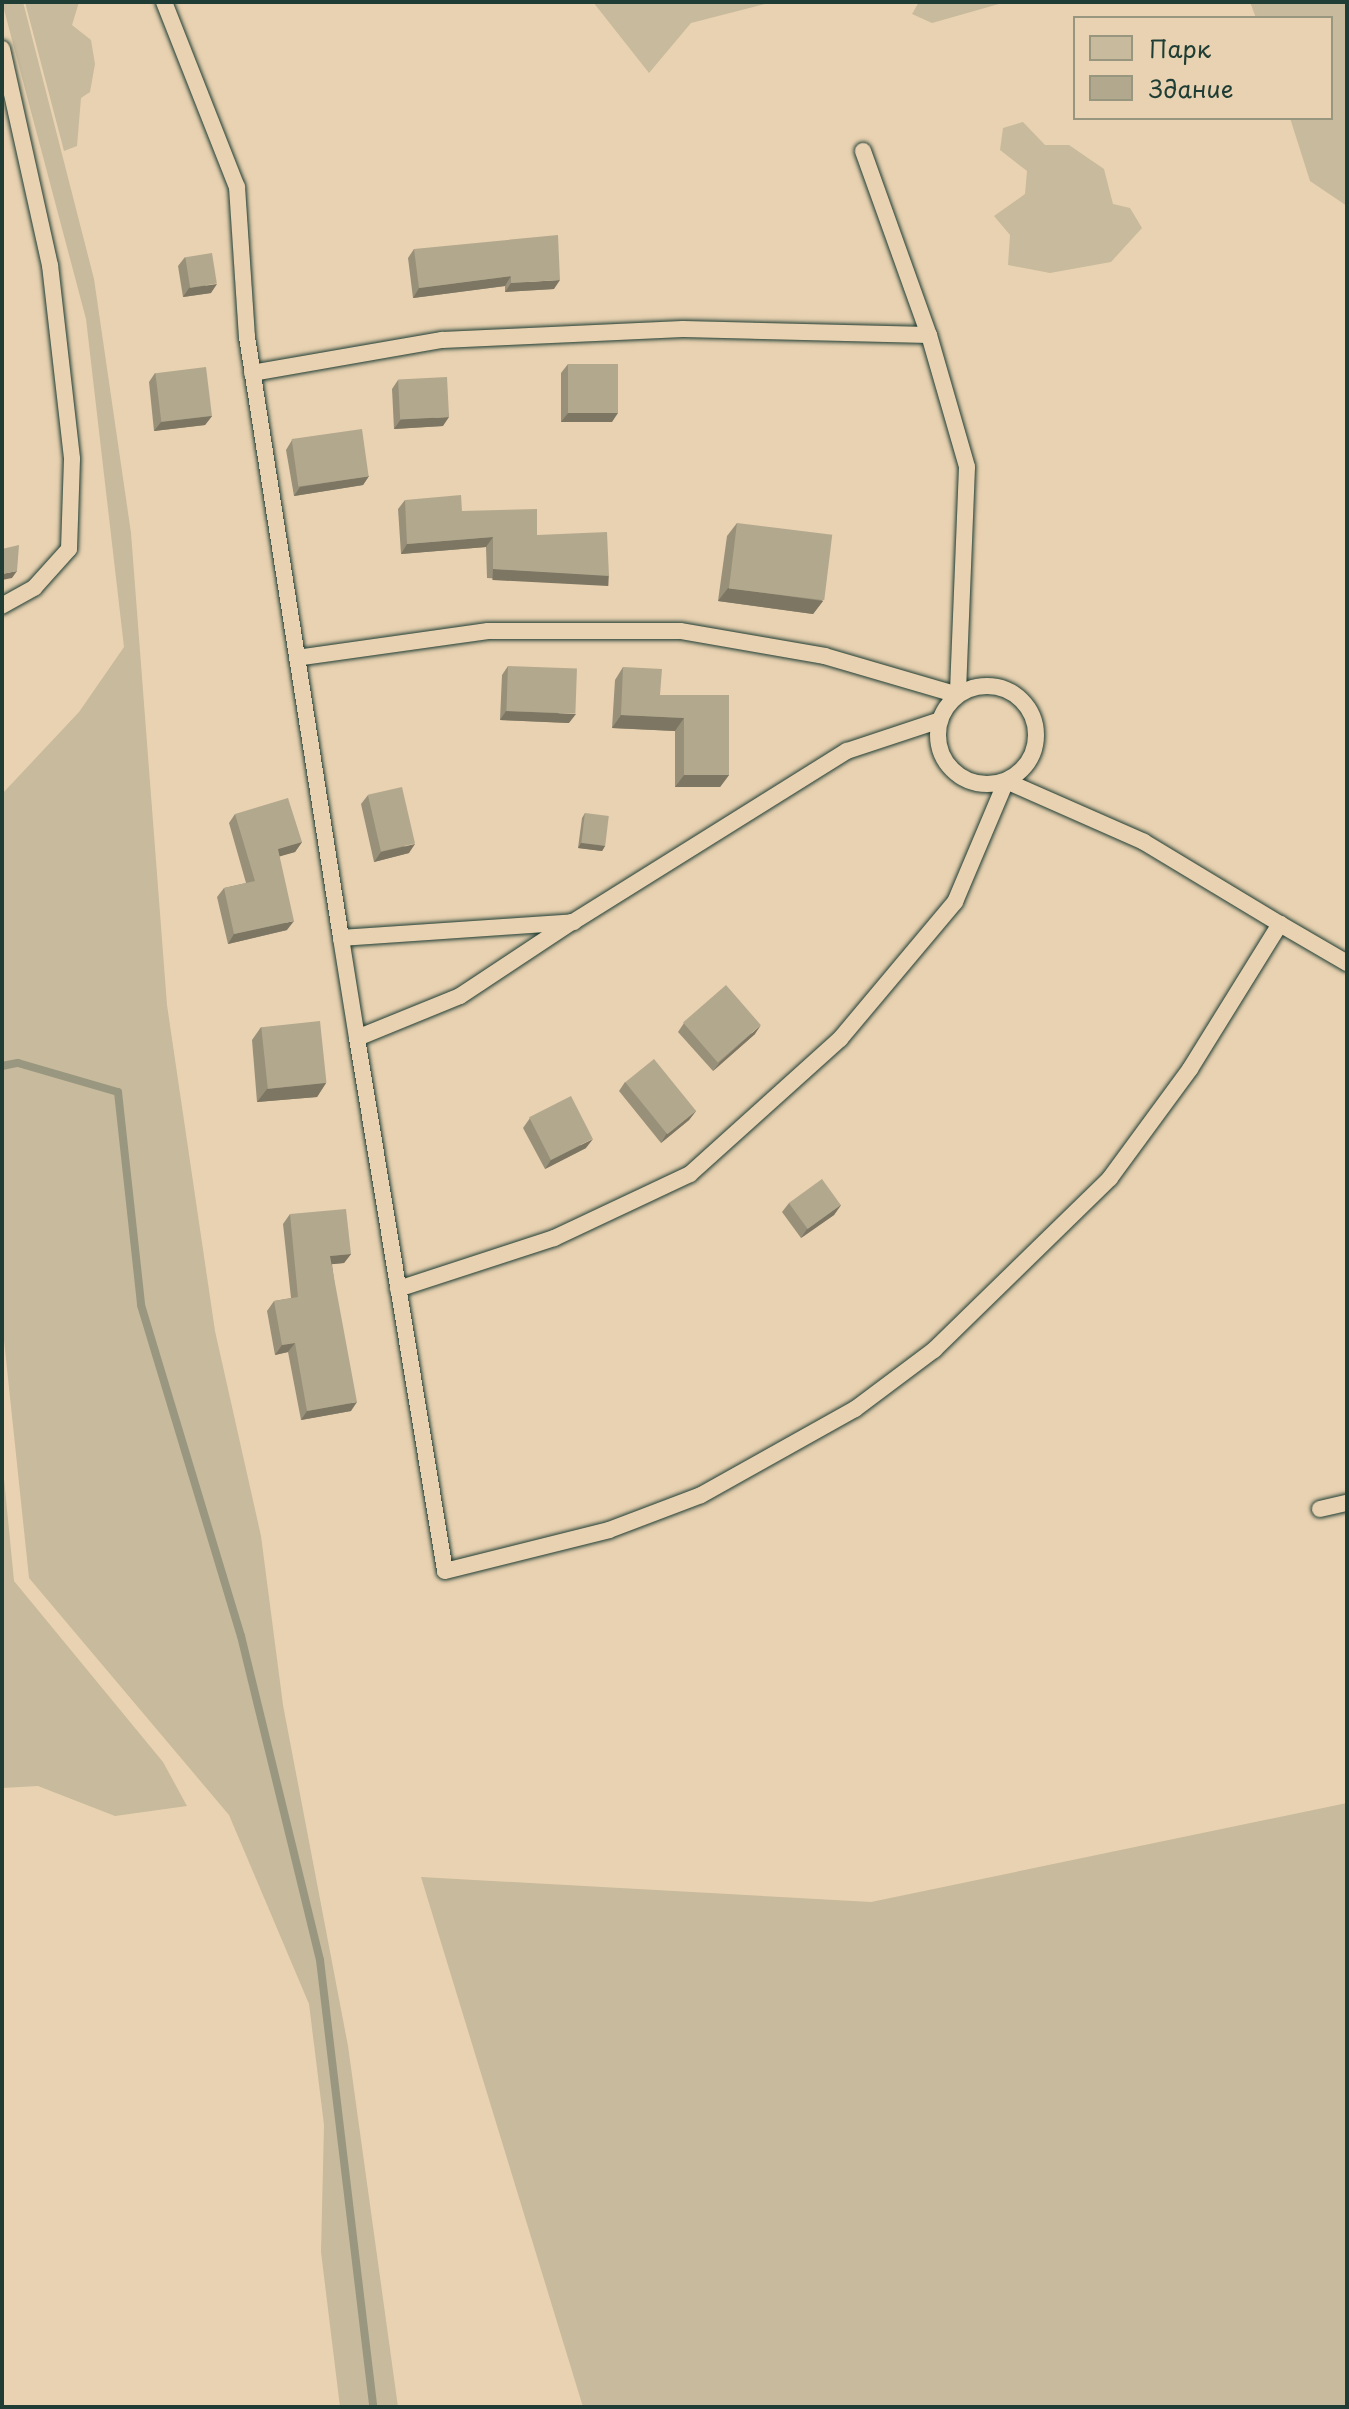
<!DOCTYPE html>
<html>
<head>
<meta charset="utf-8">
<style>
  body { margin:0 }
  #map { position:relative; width:1349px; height:2409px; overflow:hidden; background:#e9d2b1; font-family:"Playpen Sans",sans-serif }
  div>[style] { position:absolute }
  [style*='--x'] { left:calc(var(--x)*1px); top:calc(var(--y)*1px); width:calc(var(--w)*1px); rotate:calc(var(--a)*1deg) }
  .green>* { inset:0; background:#c8ba9c }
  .stream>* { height:8px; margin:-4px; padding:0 4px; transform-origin:4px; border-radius:4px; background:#999780 }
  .roads { filter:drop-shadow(0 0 2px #1f3d34) drop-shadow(0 0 2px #1f3d34) }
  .service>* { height:16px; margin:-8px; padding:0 8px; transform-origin:8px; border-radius:8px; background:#e9d2b1 }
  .service>.ring { margin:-8px; padding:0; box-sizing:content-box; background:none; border:16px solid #e9d2b1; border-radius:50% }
  .wall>* { inset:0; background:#99907a }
  .shaded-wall>* { inset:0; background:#7d7663; transform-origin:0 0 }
  .building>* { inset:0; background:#b2a88e; transform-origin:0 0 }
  span { translate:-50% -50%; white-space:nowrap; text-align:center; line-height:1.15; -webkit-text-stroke:6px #e9d2b1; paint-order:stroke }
  .frame { position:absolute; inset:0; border:4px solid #1f3d34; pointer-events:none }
  .legend { position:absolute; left:1073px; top:16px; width:260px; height:104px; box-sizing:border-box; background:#e9d2b1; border:2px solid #98967f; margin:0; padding:10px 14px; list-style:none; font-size:24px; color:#1f3d34 }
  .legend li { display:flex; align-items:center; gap:16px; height:40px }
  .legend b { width:40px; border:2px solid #98967f }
</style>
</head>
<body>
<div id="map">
  <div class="green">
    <div style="clip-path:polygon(2px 2px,23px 2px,94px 279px,131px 533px,167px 1005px,215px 1331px,261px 1536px,283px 1705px,348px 2046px,398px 2407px,340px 2407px,321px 2252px,324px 2125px,309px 2004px,229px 1815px,29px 1578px,2px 1321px,2px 794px,79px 712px,124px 647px,86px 319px)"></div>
    <div style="clip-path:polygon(25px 2px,79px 2px,72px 25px,91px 40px,95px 64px,90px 92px,81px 98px,77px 146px,64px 151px)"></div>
    <div style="clip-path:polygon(593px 2px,765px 2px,765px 4px,691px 23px,649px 73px)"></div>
    <div style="clip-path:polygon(919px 2px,1006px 2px,932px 23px,912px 14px)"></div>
    <div style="clip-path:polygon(1250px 2px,1347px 2px,1347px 206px,1310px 181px,1290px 118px,1331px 118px,1331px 18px,1256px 18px)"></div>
    <div style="clip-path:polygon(1023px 122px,1045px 145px,1069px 145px,1104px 169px,1113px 204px,1130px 208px,1142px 228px,1111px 262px,1050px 273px,1008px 265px,1010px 235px,994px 216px,1025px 194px,1027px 171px,1000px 150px,1003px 128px)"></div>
    <div style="clip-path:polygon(2px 1458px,14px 1581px,163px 1762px,187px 1806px,115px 1816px,38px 1786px,2px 1788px)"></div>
    <div style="clip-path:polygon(1347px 1803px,1347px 2407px,583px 2407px,421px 1877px,871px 1902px)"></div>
  </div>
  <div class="stream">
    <div style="--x:2;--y:1066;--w:16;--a:-11"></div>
    <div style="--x:18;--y:1063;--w:104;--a:16.2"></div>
    <div style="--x:118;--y:1092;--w:214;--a:83.8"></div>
    <div style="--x:141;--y:1305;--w:346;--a:73.2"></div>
    <div style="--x:241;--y:1636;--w:333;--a:76.3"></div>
    <div style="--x:320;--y:1960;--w:450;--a:83.2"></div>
  </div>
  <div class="roads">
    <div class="service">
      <div style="--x:164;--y:2;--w:199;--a:68.5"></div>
      <div style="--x:237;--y:187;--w:150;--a:86.2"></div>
      <div style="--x:247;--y:337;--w:608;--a:81.11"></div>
      <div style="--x:341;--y:938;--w:233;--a:-3.9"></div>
      <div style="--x:573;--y:922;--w:323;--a:-32"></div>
      <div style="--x:847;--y:751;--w:98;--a:-18.4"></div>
      <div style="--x:2;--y:49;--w:221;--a:77.5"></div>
      <div style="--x:50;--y:265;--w:195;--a:83.5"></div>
      <div style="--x:72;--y:459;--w:90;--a:91.9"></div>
      <div style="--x:69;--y:549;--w:52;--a:131.9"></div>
      <div style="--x:34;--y:588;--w:37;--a:151"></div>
      <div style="--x:863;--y:151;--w:195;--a:70.3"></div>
      <div style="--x:252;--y:373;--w:193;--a:-9.9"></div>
      <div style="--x:442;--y:340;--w:241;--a:-2.6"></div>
      <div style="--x:683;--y:329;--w:246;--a:1.4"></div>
      <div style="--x:929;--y:335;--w:137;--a:73.9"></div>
      <div style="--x:967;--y:467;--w:228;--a:92.3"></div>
      <div style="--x:958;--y:695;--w:139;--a:-163.7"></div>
      <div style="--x:825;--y:656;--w:147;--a:-170.2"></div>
      <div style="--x:680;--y:631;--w:192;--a:180"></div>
      <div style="--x:488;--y:631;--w:193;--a:172"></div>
      <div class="ring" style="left:938px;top:686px;width:82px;height:82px"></div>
      <div style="--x:341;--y:938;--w:101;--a:80.9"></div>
      <div style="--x:357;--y:1038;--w:111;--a:-22.2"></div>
      <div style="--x:460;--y:996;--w:134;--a:-33.5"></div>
      <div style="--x:357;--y:1038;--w:540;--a:80.62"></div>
      <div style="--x:445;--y:1571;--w:169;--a:-14"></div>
      <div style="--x:609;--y:1530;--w:98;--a:-20.8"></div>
      <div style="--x:701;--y:1495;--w:176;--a:-29.2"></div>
      <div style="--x:855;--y:1409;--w:99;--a:-36.8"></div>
      <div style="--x:934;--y:1350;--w:246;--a:-44.3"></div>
      <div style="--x:1110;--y:1178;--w:135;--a:-53.7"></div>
      <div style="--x:1190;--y:1069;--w:171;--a:-58.2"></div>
      <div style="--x:1280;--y:924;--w:78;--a:30.2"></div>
      <div style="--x:398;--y:1289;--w:164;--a:-18.1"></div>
      <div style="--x:554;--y:1238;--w:150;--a:-25.2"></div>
      <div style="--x:690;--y:1174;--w:202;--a:-42"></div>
      <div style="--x:840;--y:1039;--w:179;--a:-50"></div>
      <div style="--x:955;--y:902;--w:131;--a:-67.1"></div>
      <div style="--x:1006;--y:781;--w:151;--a:23.8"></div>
      <div style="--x:1144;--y:842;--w:159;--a:31.1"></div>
      <div style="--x:1320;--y:1509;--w:28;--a:-13"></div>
    </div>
  </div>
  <div class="wall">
    <div style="clip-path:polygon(414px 249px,554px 289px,505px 292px,505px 286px,413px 298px,408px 258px)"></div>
    <div style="clip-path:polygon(185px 257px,211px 293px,183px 297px,178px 266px)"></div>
    <div style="clip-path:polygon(568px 364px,612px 422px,561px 422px,561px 373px)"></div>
    <div style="clip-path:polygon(155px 373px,212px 416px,205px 425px,154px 431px,149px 382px)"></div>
    <div style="clip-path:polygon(398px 380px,443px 426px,394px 429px,392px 389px)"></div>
    <div style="clip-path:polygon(292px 440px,369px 476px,363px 485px,294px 496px,286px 450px)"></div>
    <div style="clip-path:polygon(405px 500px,537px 535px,602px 585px,487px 578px,486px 547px,401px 554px,398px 509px)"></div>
    <div style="clip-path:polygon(737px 523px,823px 601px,813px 614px,718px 601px,727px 536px)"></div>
    <div style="clip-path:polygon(508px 666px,569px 723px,500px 720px,502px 675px)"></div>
    <div style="clip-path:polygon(623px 667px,660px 695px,729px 695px,729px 775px,720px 787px,675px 787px,675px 731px,612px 728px,615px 680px)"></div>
    <div style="clip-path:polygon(368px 795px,409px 853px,374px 862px,361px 804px)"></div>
    <div style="clip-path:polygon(585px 813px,605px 846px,602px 851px,578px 848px,582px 818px)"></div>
    <div style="clip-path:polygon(235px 814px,302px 842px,295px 852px,279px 856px,287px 930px,228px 944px,217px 897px,224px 888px,246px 883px,229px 823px)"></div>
    <div style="clip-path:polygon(684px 1023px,755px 1034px,713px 1071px,678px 1032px)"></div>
    <div style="clip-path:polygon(261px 1027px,326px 1083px,317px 1097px,257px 1102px,252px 1040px)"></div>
    <div style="clip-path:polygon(625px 1082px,696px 1111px,689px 1120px,661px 1143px,619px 1091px)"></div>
    <div style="clip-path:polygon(530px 1118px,586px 1148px,545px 1169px,523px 1128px)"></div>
    <div style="clip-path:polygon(789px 1203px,841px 1205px,834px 1215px,801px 1238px,782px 1212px)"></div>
    <div style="clip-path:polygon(290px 1214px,351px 1254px,344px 1263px,332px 1264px,351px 1411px,301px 1420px,288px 1352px,275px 1355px,267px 1311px,274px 1301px,291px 1298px,283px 1224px)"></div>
  </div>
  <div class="shaded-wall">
    <div style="clip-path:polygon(511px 276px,505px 286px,413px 298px,419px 288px)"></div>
    <div style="clip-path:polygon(560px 280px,554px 289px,505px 292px,511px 283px)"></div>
    <div style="clip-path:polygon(217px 284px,211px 293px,183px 297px,189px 288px)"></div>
    <div style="clip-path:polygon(568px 413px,618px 413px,612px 422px,561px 422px)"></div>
    <div style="clip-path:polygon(212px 416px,205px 425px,154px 431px,161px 422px)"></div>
    <div style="clip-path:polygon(449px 417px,443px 426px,394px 429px,401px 419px)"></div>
    <div style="clip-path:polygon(369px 476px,363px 485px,294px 496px,300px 487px)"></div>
    <div style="clip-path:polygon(493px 537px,486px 547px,401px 554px,407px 544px)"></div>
    <div style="left:493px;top:569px;width:116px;height:11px;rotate:3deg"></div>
    <div style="clip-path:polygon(17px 571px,12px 578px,2px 580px,2px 574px)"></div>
    <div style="clip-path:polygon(728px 588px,823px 601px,813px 614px,718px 601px)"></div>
    <div style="clip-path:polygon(506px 711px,576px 714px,569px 723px,500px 720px)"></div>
    <div style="clip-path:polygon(621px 715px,684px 718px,675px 731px,612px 728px)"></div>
    <div style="clip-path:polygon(684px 775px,729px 775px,720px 787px,675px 787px)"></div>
    <div style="clip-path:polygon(302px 842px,295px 852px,271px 859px,278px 849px)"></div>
    <div style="clip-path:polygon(581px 843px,605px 846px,602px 851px,578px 848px)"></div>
    <div style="clip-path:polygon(415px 844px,409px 853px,374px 862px,381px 852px)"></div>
    <div style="clip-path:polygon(294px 921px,287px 930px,228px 944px,234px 934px)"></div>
    <div style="clip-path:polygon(761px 1025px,755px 1034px,713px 1071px,720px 1062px)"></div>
    <div style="clip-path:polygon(326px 1083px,317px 1097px,257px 1102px,267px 1089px)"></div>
    <div style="clip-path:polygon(696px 1111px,689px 1120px,661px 1143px,667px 1133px)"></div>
    <div style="clip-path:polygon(593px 1139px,586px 1148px,545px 1169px,551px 1160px)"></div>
    <div style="clip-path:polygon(841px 1205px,834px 1215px,801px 1238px,807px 1229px)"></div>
    <div style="clip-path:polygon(351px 1254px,344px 1263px,324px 1265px,330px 1256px)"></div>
    <div style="clip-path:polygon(295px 1343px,288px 1352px,275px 1355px,282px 1345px)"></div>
    <div style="clip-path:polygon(357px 1402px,351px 1411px,301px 1420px,307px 1411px)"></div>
  </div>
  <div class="building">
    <div style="clip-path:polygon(558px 235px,560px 280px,511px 283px,511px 276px,419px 288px,414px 249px)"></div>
    <div style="left:212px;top:253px;width:31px;height:27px;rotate:81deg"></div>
    <div style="left:568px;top:364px;width:50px;height:49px"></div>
    <div style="left:206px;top:367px;width:49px;height:51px;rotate:83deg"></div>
    <div style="left:447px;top:377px;width:40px;height:49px;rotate:87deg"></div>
    <div style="left:362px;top:429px;width:48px;height:71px;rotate:82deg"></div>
    <div style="clip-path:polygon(461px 495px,462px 511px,537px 509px,537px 535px,607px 532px,609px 576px,493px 569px,493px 537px,407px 544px,405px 500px)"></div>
    <div style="left:737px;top:523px;width:96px;height:66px;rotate:7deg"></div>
    <div style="clip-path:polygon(19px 545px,17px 571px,2px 574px,2px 549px)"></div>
    <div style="left:508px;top:666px;width:69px;height:45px;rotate:2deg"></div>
    <div style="clip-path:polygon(623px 667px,662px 669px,660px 695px,729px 695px,729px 775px,684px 775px,684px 718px,621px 715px)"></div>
    <div style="left:402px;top:787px;width:58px;height:35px;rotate:77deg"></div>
    <div style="clip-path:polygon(288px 798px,302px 842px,278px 849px,294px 921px,234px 934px,224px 888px,255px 881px,235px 814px)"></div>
    <div style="left:585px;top:813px;width:24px;height:30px;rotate:7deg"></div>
    <div style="left:726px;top:985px;width:53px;height:57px;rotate:49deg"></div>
    <div style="left:320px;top:1021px;width:62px;height:59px;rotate:84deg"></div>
    <div style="left:654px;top:1059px;width:67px;height:37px;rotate:51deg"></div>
    <div style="left:571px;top:1096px;width:48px;height:47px;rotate:63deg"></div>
    <div style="left:822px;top:1179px;width:32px;height:41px;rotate:54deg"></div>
    <div style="clip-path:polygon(346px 1209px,351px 1254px,330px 1256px,357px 1402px,307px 1411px,295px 1343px,282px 1345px,274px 1301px,298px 1297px,290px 1214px)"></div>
  </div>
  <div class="frame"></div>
  <ul class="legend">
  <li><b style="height:22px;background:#c8ba9c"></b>Парк</li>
  <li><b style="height:22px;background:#b2a88e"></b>Здание</li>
  </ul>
</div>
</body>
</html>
